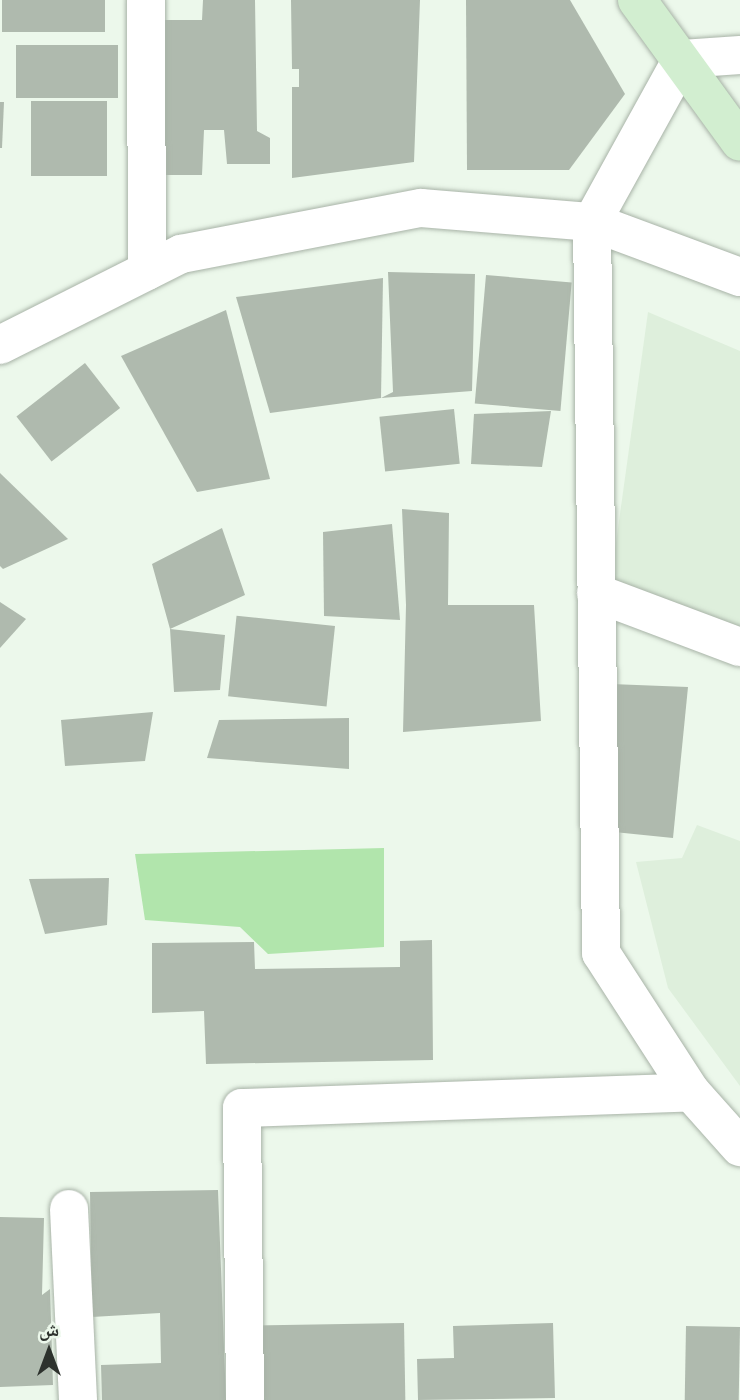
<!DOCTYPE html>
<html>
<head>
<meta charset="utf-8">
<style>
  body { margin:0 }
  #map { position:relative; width:740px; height:1400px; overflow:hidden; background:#ecf8eb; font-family:"DM Sans","Noto Naskh Arabic",sans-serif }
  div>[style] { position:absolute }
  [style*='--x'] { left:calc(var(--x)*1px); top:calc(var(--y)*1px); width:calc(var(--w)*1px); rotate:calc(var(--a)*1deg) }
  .built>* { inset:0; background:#deefdc }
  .green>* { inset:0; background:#b1e5ac }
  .building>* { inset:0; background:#afbaae; transform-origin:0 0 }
  .roads { filter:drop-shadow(0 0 2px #a8b3a7) drop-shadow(0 0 2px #a8b3a7) }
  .street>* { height:38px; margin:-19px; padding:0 19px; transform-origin:19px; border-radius:19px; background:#fff }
  .secondary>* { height:38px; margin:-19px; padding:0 19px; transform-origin:19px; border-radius:19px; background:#d2eed0 }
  span { translate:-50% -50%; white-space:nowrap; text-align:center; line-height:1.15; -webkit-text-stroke:5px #ecf8eb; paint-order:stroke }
  .north { position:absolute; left:14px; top:1316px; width:70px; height:70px; -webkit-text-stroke:5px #ecf8eb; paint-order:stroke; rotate:0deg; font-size:19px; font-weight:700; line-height:28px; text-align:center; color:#2d322d }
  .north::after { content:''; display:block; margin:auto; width:24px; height:32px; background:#2d322d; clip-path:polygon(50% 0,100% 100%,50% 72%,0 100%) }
</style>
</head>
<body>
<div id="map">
  <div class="built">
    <div style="clip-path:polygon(648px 312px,740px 351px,740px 633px,610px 586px)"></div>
    <div style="clip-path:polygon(697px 825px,740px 841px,740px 1086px,668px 988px,636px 862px,682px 858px)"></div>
  </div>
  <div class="green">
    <div style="clip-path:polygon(384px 848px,384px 947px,268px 954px,240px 927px,145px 920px,135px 854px)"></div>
  </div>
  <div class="building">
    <div style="left:2px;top:0;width:103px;height:32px"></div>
    <div style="clip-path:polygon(203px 0,255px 0,257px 131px,270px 138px,270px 164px,227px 164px,224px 130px,204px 130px,202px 175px,163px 175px,160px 20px,202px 20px)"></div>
    <div style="clip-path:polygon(291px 0,420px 0,414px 162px,292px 178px,292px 87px,299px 87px,299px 69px,292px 69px)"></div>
    <div style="clip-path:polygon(466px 0,570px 0,625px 94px,569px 170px,467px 170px)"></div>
    <div style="left:16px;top:45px;width:102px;height:53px"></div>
    <div style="left:31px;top:101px;width:76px;height:75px"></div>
    <div style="clip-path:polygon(0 102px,4px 102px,2px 148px,0 148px)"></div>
    <div style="clip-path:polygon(388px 272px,475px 274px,472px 391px,381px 398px,393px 392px)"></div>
    <div style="left:486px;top:275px;width:86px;height:129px;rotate:5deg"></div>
    <div style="clip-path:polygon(383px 278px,381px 398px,270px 413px,236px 297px)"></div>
    <div style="clip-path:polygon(226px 310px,270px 479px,197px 492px,121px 356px)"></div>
    <div style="left:85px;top:363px;width:57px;height:87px;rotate:52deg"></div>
    <div style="left:454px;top:409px;width:55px;height:75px;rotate:84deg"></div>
    <div style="clip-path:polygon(551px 411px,542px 467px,471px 464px,474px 414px)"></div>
    <div style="clip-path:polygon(0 473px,68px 539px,3px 569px,0 566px)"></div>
    <div style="clip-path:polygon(402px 509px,449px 513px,448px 605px,534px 605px,541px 721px,403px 732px,406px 605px)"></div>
    <div style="clip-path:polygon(392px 524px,400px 620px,324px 616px,323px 532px)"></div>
    <div style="clip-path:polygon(222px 528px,245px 595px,170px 629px,225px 635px,220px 690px,174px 692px,170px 629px,152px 564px)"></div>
    <div style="clip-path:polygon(0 602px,26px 619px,0 648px)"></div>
    <div style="left:335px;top:626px;width:81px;height:99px;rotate:96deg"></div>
    <div style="clip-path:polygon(611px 684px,688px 687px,673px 838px,614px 832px)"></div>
    <div style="clip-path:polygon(153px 712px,145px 761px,65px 766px,61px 720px)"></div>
    <div style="clip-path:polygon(349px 718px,349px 769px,207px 758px,219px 720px)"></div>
    <div style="clip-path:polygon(109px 878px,107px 925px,45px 934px,29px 879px)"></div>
    <div style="clip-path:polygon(432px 940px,433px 1060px,206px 1064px,204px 1011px,152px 1013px,152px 943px,254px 942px,255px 969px,400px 967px,400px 941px)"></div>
    <div style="clip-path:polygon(218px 1190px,226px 1400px,102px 1400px,101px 1365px,161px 1363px,160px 1313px,92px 1317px,90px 1192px)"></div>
    <div style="clip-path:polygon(0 1217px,44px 1218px,42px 1295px,50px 1289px,53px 1385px,0 1387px)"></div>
    <div style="left:404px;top:1323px;width:77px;height:153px;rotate:89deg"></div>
    <div style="clip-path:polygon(553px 1323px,555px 1398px,418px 1400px,417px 1359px,454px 1358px,453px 1326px)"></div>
    <div style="left:686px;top:1326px;width:54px;height:74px;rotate:1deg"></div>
  </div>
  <div class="roads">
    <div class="street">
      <div style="--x:146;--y:0;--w:271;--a:89.8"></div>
      <div style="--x:740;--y:55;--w:58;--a:176.1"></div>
      <div style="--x:682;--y:59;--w:186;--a:118.9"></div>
      <div style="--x:592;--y:222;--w:731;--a:89.29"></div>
      <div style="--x:601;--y:953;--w:166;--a:57.1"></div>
      <div style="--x:691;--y:1092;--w:74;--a:48.3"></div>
      <div style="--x:0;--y:345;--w:203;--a:-26.7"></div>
      <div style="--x:181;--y:254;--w:244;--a:-10.9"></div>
      <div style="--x:421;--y:208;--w:172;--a:4.7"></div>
      <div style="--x:592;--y:222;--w:158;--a:20.4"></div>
      <div style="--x:596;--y:593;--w:154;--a:20.6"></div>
      <div style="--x:69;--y:1209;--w:191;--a:87.3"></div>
      <div style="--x:245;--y:1400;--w:292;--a:-90.6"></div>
      <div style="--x:242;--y:1108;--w:449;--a:-2"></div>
    </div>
    <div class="secondary">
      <div style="--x:637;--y:0;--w:175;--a:54"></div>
    </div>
  </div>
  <div class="north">ش</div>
</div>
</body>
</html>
